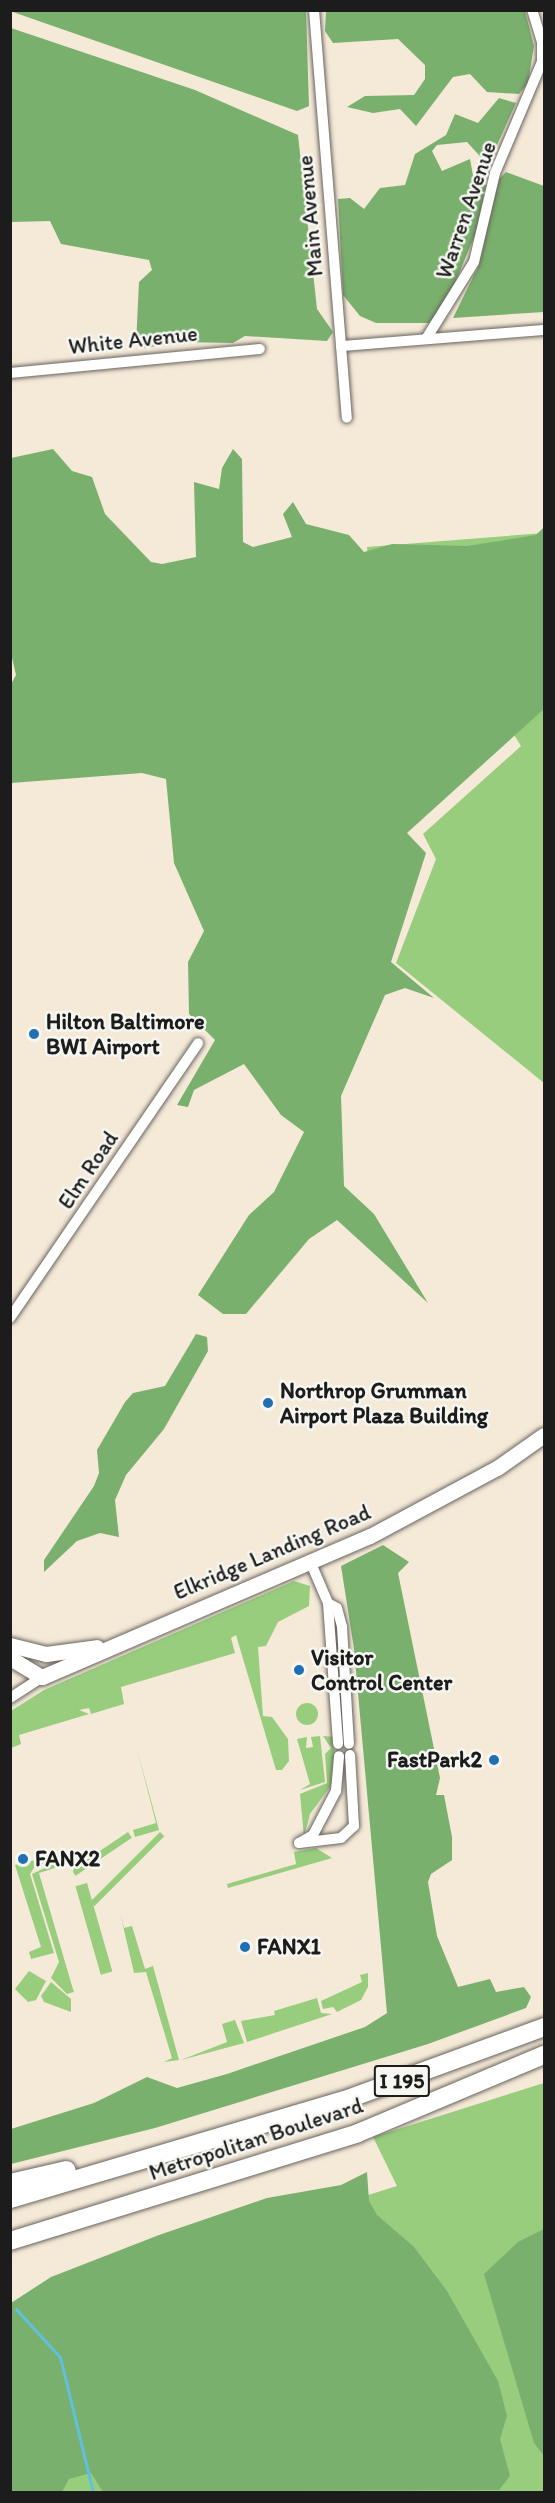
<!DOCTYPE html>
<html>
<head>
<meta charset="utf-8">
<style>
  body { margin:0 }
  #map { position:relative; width:555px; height:2503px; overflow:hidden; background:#f5e9d8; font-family:Itim,sans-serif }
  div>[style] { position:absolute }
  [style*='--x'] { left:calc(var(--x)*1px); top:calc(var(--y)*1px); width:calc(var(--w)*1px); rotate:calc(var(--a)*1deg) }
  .green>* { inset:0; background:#98cd7e; transform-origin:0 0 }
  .round { border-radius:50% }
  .forest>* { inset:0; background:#7ab06d }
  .stream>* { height:3px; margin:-1.5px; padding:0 1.5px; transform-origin:1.5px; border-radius:1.5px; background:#60c1df }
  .roads { filter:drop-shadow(0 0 2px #68645e) drop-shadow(0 0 2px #68645e) }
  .minor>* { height:10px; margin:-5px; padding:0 5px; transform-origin:5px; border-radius:5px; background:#fff }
  .secondary>* { height:15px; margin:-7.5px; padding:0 7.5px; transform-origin:7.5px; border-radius:7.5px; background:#fff }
  .motorway>* { height:18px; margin:-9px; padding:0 9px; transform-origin:9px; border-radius:9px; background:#fff }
  .dots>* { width:16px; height:16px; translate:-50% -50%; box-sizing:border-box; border:3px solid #f6f6f2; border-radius:50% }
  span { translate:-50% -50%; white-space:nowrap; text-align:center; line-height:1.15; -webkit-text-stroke:5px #f6f6f2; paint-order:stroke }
  .shield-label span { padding:2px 4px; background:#f6f6f2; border:2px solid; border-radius:4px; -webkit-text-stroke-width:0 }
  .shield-label { font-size:21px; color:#1c1c1c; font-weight:700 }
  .street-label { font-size:22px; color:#1c1c1c }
  .poi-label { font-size:22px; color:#1c1c1c; font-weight:700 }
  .left { translate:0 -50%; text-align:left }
  .right { translate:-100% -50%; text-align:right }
  .frame { position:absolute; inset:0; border:12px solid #1c1c1c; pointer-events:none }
</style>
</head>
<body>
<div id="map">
  <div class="green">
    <div style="clip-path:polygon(544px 533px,544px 1083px,396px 963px,436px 859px,423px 834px,521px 746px,511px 730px,383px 741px,367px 547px)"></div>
    <div style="clip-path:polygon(294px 1581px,310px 1586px,309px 1606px,278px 1622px,266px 1646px,258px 1647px,263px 1716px,272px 1717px,288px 1739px,289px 1761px,282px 1770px,276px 1770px,236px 1635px,231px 1638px,235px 1653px,121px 1687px,124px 1704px,91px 1714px,89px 1708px,79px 1710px,89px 1714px,19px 1735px,21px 1744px,11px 1748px,11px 1711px,44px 1690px)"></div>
    <div class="round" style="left:296px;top:1703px;width:22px;height:22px"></div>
    <div style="clip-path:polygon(320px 1736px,325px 1782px,300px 1790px,310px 1784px,297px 1739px,307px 1737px,306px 1748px,313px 1747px,311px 1737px)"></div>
    <div style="clip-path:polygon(323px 1736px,334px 1737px,335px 1780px,310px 1814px,304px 1837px,300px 1794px,327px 1783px,325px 1754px,331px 1748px)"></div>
    <div style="clip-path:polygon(137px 1749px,159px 1830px,135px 1837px,133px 1830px,156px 1823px)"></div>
    <div style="left:128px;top:1832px;width:7px;height:68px;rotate:56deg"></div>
    <div style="left:160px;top:1832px;width:6px;height:99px;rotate:45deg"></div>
    <div style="clip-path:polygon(316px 1848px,332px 1858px,228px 1888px,227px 1884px,296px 1864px,294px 1852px)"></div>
    <div style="clip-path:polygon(61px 1854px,62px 1858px,35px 1866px,30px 1874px,54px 1953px,31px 1959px,29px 1952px,41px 1947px,15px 1865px)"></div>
    <div style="clip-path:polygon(62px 1860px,64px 1865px,39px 1873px,72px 1986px,74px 1992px,67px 1994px,51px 1978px,59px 1962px,32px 1874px)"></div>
    <div style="left:87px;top:1883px;width:92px;height:12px;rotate:74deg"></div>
    <div style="clip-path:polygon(120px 1913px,124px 1928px,132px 1926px,145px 1969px,153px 1966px,179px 2060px,164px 2062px,172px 2058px,146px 1972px,134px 1973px)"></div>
    <div style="clip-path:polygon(29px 1971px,46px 1981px,36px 2000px,28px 2002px,15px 1989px)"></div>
    <div style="clip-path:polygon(368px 1973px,368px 1987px,361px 2000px,337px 2012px,333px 2007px,323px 2009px,321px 2001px,362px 1982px,360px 1975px)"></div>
    <div style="clip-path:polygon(51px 1982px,71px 1999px,71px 2012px,44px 2002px,41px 1996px)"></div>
    <div style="clip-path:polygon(317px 1998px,321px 2013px,332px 2014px,247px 2042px,241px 2021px,275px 2015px,274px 2011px)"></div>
    <div style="clip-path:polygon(235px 2020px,244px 2043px,181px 2060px,227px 2042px,222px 2024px)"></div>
    <div style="clip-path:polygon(544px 2083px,544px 2492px,11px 2492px,10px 2335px,275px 2224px,397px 2186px,373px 2137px)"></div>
  </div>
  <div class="forest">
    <div style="clip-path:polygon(10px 11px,306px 11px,309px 106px,297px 111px)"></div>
    <div style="clip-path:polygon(326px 11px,525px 11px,534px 46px,528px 83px,519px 94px,487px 92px,470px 74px,453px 77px,416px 126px,400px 109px,373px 113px,347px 107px,365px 96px,414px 95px,425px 79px,425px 65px,398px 39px,333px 43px,325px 31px)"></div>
    <div style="clip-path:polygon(11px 28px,195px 90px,298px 135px,317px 309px,333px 332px,327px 341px,245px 336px,233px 343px,182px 342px,144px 348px,136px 344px,139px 282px,152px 270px,149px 260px,61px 244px,50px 221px,11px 222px)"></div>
    <div style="clip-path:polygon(499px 98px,516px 103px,488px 165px,467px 142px,437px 145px,432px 151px,442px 171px,470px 159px,474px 181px,486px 185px,477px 230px,447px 302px,429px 323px,376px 323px,360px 316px,343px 295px,338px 199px,350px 198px,364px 209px,380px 188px,405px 185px,415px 154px,446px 135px,455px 114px,478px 123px)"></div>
    <div style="clip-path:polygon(506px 172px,544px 186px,544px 312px,453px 318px,478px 267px,499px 179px)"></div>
    <div style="clip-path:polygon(53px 449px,72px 471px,92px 477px,105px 514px,151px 562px,162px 564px,196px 557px,194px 482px,219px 489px,222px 468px,233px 449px,242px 459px,243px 542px,253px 547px,292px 537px,283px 514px,293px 502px,306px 524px,349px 535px,364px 552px,392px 544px,467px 546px,536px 535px,544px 527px,544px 709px,407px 833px,426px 853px,391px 962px,434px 998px,405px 988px,385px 995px,341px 1096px,344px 1186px,374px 1214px,428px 1303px,337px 1220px,309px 1239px,246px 1314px,223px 1314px,198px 1295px,249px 1215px,274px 1192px,304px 1132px,281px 1115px,244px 1064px,194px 1090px,188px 1107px,177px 1105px,215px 1040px,189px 1014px,188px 962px,204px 931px,174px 863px,166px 779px,142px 773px,11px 783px,10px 686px,16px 675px,10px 649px,11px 458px)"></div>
    <div style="clip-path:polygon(196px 1334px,207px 1337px,208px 1351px,164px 1429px,126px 1475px,115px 1500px,119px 1537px,100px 1533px,77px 1541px,44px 1572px,44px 1560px,94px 1486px,99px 1473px,97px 1450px,125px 1402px,133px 1393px,165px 1386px)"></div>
    <div style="clip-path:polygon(383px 1545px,409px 1562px,398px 1573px,440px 1778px,436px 1795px,444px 1795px,452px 1837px,452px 1860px,431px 1874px,428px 1882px,437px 1936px,458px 1987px,490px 1979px,496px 1992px,524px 1987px,531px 1997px,526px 2008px,428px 2044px,155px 2128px,11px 2164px,11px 2129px,94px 2103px,147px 2077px,177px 2088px,227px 2074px,365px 2027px,387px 2013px,354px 1649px,341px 1566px)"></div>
    <div style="clip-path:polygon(367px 2172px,369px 2201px,377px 2215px,414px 2247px,447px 2291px,498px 2381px,507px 2416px,500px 2439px,510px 2476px,499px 2490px,103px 2492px,91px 2473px,69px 2479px,62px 2492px,11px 2492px,11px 2303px,51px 2277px,159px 2235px,267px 2198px,341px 2185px)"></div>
    <div style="clip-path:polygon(544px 2229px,544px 2456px,534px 2443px,484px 2274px,518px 2242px)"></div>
  </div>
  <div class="stream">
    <div style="--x:16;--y:2309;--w:65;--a:47.5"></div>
    <div style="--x:60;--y:2357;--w:139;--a:76.3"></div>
    <div style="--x:542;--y:2492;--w:2;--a:-27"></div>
  </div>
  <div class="roads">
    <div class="minor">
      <div style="--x:314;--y:10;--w:409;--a:85.4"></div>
      <div style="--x:426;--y:339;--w:91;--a:-58.1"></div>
      <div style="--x:474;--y:262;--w:91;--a:-76.7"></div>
      <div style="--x:495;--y:173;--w:121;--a:-67.1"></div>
      <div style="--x:542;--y:62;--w:20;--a:-90"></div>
      <div style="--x:542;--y:42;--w:34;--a:-107"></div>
      <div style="--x:341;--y:346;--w:204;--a:-4.5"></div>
      <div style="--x:10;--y:373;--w:251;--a:-5.5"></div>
      <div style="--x:10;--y:1318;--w:333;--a:-55.6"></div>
      <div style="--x:310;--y:1561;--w:46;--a:66.8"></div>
      <div style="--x:328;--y:1603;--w:141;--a:85.9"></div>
      <div style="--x:328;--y:1603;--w:10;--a:29"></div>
      <div style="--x:337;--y:1608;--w:20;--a:75"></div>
      <div style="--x:342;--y:1627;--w:117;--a:86.6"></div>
      <div style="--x:10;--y:1698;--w:38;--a:-33"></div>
      <div style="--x:299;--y:1843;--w:42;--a:-6.8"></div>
      <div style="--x:341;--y:1838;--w:18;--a:-43"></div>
      <div style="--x:354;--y:1826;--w:71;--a:-93.2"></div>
      <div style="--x:299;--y:1843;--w:16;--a:-30"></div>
      <div style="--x:313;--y:1835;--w:50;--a:-62.4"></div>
      <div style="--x:336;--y:1791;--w:35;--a:-85"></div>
    </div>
    <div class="secondary">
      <div style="--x:10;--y:1645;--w:37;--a:14"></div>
      <div style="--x:46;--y:1654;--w:51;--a:-7.8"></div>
      <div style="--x:10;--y:1658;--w:37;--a:31"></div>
      <div style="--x:42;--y:1677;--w:357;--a:-23.3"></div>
      <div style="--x:370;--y:1536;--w:144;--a:-28.2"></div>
      <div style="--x:497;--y:1468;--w:57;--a:-35.1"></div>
    </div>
    <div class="motorway">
      <div style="--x:10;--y:2183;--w:58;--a:-12.8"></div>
      <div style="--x:10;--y:2199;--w:349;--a:-16.5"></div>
      <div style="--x:345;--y:2100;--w:212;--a:-20.1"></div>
      <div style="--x:10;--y:2241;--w:364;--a:-17.2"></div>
      <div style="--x:358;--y:2133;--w:202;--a:-22.8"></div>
    </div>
  </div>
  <div class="dots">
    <div style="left:34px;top:1034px;background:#1f6fb2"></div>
    <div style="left:268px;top:1403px;background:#1f6fb2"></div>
    <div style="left:299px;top:1670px;background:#1f6fb2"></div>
    <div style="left:494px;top:1760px;background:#1f6fb2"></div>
    <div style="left:23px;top:1859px;background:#1f6fb2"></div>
    <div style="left:245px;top:1947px;background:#1f6fb2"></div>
  </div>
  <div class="shield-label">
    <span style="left:402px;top:2081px">I 195</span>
  </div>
  <div class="street-label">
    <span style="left:466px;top:210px;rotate:-71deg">Warren Avenue</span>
    <span style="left:310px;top:216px;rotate:-95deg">Main Avenue</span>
    <span style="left:133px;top:340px;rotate:-6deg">White Avenue</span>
    <span style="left:88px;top:1170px;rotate:-56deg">Elm Road</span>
    <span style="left:272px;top:1552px;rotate:-23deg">Elkridge Landing Road</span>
    <span style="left:256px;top:2139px;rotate:-18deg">Metropolitan Boulevard</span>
  </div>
  <div class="poi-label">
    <span class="left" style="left:46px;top:1034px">Hilton Baltimore<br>BWI Airport</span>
    <span class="left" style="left:280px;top:1403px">Northrop Grumman<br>Airport Plaza Building</span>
    <span class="left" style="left:311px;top:1670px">Visitor<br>Control Center</span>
    <span class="right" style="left:482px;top:1760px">FastPark2</span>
    <span class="left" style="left:35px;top:1859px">FANX2</span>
    <span class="left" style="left:257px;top:1947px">FANX1</span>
  </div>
  <div class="frame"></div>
</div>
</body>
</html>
